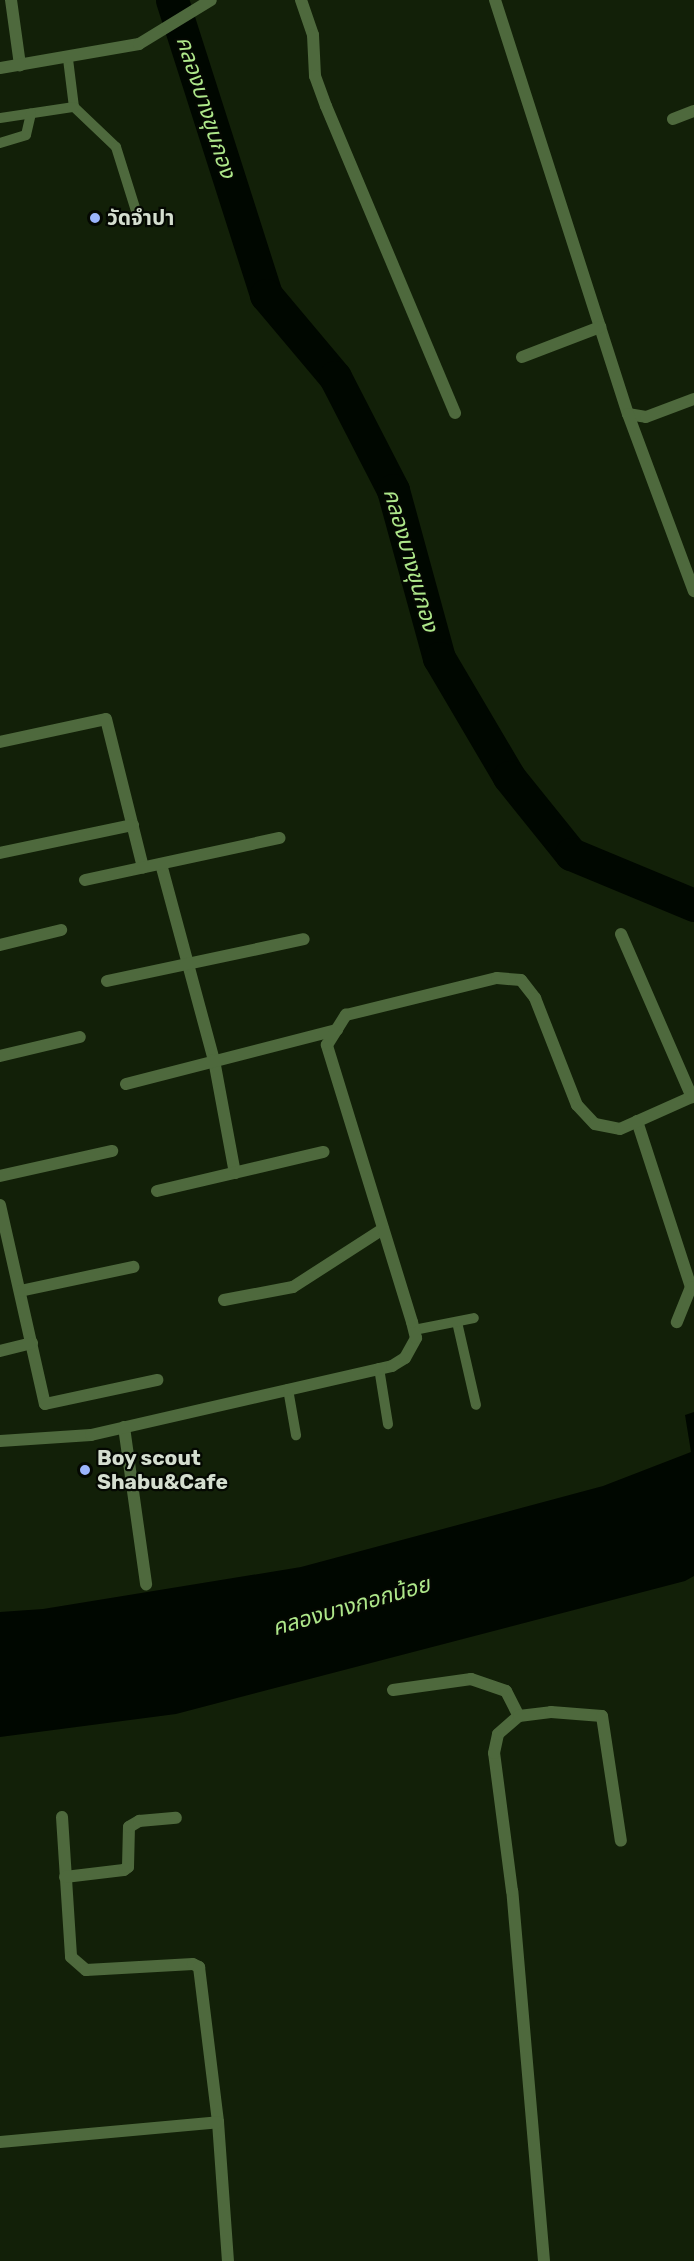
<!DOCTYPE html>
<html>
<head>
<meta charset="utf-8">
<style>
  body { margin:0 }
  #map { position:relative; width:694px; height:2261px; overflow:hidden; background:#122008; font-family:Rubik,"Noto Sans Thai",sans-serif }
  div>[style] { position:absolute }
  [style*='--x'] { left:calc(var(--x)*1px); top:calc(var(--y)*1px); width:calc(var(--w)*1px); rotate:calc(var(--a)*1deg) }
  .water>* { inset:0; background:#000700 }
  .river>* { height:33px; margin:-16.5px; padding:0 16.5px; transform-origin:16.5px; border-radius:16.5px; background:#000700 }
  .lane>* { height:10px; margin:-5px; padding:0 5px; transform-origin:5px; border-radius:5px; background:#4e693d }
  .street>* { height:12px; margin:-6px; padding:0 6px; transform-origin:6px; border-radius:6px; background:#4e693d }
  .dots>* { width:16px; height:16px; translate:-50% -50%; box-sizing:border-box; border:3px solid #040802; border-radius:50% }
  span { translate:-50% -50%; white-space:nowrap; text-align:center; line-height:1.15; -webkit-text-stroke:4.5px #040802; paint-order:stroke }
  .poi-label { font-size:21px; color:#d4decf; font-weight:700 }
  .left { translate:0 -50%; text-align:left }
  .water-label { font-size:22px; color:#aee78a; font-style:italic }
</style>
</head>
<body>
<div id="map">
  <div class="water">
    <div style="clip-path:polygon(694px 1412px,694px 1576px,685px 1581px,176px 1714px,0 1737px,0 1612px,43px 1609px,301px 1567px,603px 1486px,691px 1452px,685px 1415px)"></div>
  </div>
  <div class="river">
    <div style="--x:172;--y:0;--w:310;--a:72.3"></div>
    <div style="--x:266;--y:295;--w:107;--a:49.9"></div>
    <div style="--x:335;--y:377;--w:127;--a:62.8"></div>
    <div style="--x:393;--y:490;--w:174;--a:74.7"></div>
    <div style="--x:439;--y:658;--w:138;--a:59.5"></div>
    <div style="--x:509;--y:777;--w:99;--a:51.2"></div>
    <div style="--x:571;--y:854;--w:133;--a:22.5"></div>
  </div>
  <div class="lane">
    <div style="--x:68;--y:59;--w:48;--a:82.9"></div>
    <div style="--x:74;--y:107;--w:58;--a:43.6"></div>
    <div style="--x:116;--y:147;--w:67;--a:72.6"></div>
    <div style="--x:0;--y:118;--w:75;--a:-8.5"></div>
    <div style="--x:0;--y:143;--w:27;--a:-17"></div>
    <div style="--x:26;--y:135;--w:22;--a:-77"></div>
    <div style="--x:457;--y:1322;--w:85;--a:77.1"></div>
    <div style="--x:414;--y:1330;--w:61;--a:-11.3"></div>
    <div style="--x:379;--y:1368;--w:57;--a:80.9"></div>
    <div style="--x:288;--y:1389;--w:47;--a:80.1"></div>
  </div>
  <div class="street">
    <div style="--x:11;--y:0;--w:66;--a:82.1"></div>
    <div style="--x:301;--y:0;--w:37;--a:71"></div>
    <div style="--x:313;--y:35;--w:41;--a:87.2"></div>
    <div style="--x:315;--y:76;--w:32;--a:70"></div>
    <div style="--x:326;--y:106;--w:333;--a:67.2"></div>
    <div style="--x:495;--y:0;--w:435;--a:72.2"></div>
    <div style="--x:628;--y:414;--w:18;--a:9"></div>
    <div style="--x:646;--y:417;--w:51;--a:-20.6"></div>
    <div style="--x:0;--y:68;--w:141;--a:-9.8"></div>
    <div style="--x:139;--y:44;--w:84;--a:-31.4"></div>
    <div style="--x:673;--y:119;--w:22;--a:-21"></div>
    <div style="--x:522;--y:357;--w:84;--a:-21"></div>
    <div style="--x:628;--y:414;--w:189;--a:69.6"></div>
    <div style="--x:0;--y:742;--w:108;--a:-12.2"></div>
    <div style="--x:106;--y:719;--w:153;--a:76"></div>
    <div style="--x:0;--y:853;--w:136;--a:-11.9"></div>
    <div style="--x:161;--y:864;--w:203;--a:74.9"></div>
    <div style="--x:214;--y:1060;--w:115;--a:79.5"></div>
    <div style="--x:85;--y:880;--w:199;--a:-12.2"></div>
    <div style="--x:621;--y:934;--w:178;--a:66.5"></div>
    <div style="--x:0;--y:945;--w:63;--a:-13.8"></div>
    <div style="--x:107;--y:981;--w:201;--a:-12"></div>
    <div style="--x:0;--y:1056;--w:82;--a:-13.4"></div>
    <div style="--x:126;--y:1084;--w:218;--a:-14.4"></div>
    <div style="--x:637;--y:1121;--w:175;--a:72"></div>
    <div style="--x:691;--y:1287;--w:38;--a:112"></div>
    <div style="--x:0;--y:1176;--w:115;--a:-12.6"></div>
    <div style="--x:157;--y:1191;--w:171;--a:-13.2"></div>
    <div style="--x:0;--y:1205;--w:204;--a:77.3"></div>
    <div style="--x:45;--y:1404;--w:115;--a:-12.1"></div>
    <div style="--x:20;--y:1291;--w:116;--a:-12"></div>
    <div style="--x:224;--y:1300;--w:70;--a:-10.7"></div>
    <div style="--x:293;--y:1287;--w:107;--a:-32.8"></div>
    <div style="--x:0;--y:1351;--w:33;--a:-14"></div>
    <div style="--x:124;--y:1427;--w:159;--a:82"></div>
    <div style="--x:0;--y:1441;--w:91;--a:-3.8"></div>
    <div style="--x:91;--y:1435;--w:309;--a:-12.9"></div>
    <div style="--x:392;--y:1366;--w:15;--a:-32"></div>
    <div style="--x:405;--y:1358;--w:23;--a:-61"></div>
    <div style="--x:416;--y:1338;--w:16;--a:-104"></div>
    <div style="--x:412;--y:1322;--w:290;--a:-107.1"></div>
    <div style="--x:327;--y:1045;--w:36;--a:-58"></div>
    <div style="--x:346;--y:1015;--w:155;--a:-13.8"></div>
    <div style="--x:497;--y:978;--w:24;--a:5"></div>
    <div style="--x:521;--y:980;--w:23;--a:52"></div>
    <div style="--x:535;--y:998;--w:115;--a:68.6"></div>
    <div style="--x:577;--y:1105;--w:26;--a:47"></div>
    <div style="--x:595;--y:1124;--w:25;--a:11"></div>
    <div style="--x:620;--y:1129;--w:81;--a:-24"></div>
    <div style="--x:393;--y:1690;--w:79;--a:-8"></div>
    <div style="--x:471;--y:1679;--w:37;--a:19"></div>
    <div style="--x:506;--y:1691;--w:28;--a:63"></div>
    <div style="--x:62;--y:1817;--w:140;--a:86.3"></div>
    <div style="--x:71;--y:1957;--w:20;--a:41"></div>
    <div style="--x:86;--y:1970;--w:107;--a:-3.2"></div>
    <div style="--x:193;--y:1964;--w:7;--a:27"></div>
    <div style="--x:199;--y:1967;--w:156;--a:83"></div>
    <div style="--x:218;--y:2122;--w:139;--a:85.9"></div>
    <div style="--x:65;--y:1877;--w:59;--a:-6.8"></div>
    <div style="--x:124;--y:1870;--w:5;--a:-37"></div>
    <div style="--x:128;--y:1867;--w:40;--a:-88.6"></div>
    <div style="--x:129;--y:1827;--w:12;--a:-31"></div>
    <div style="--x:139;--y:1821;--w:37;--a:-5"></div>
    <div style="--x:0;--y:2142;--w:219;--a:-5.2"></div>
    <div style="--x:544;--y:2261;--w:371;--a:-94.9"></div>
    <div style="--x:512;--y:1891;--w:139;--a:-97.4"></div>
    <div style="--x:494;--y:1753;--w:19;--a:-78"></div>
    <div style="--x:498;--y:1734;--w:28;--a:-41"></div>
    <div style="--x:519;--y:1716;--w:32;--a:-7"></div>
    <div style="--x:551;--y:1712;--w:51;--a:4.5"></div>
    <div style="--x:602;--y:1716;--w:126;--a:81.4"></div>
  </div>
  <div class="dots">
    <div style="left:95px;top:218px;background:#9bb5fd"></div>
    <div style="left:85px;top:1470px;background:#9bb5fd"></div>
  </div>
  <div class="poi-label">
    <span class="left" style="left:107px;top:218px">วัดจําปา</span>
    <span class="left" style="left:97px;top:1470px">Boy scout<br>Shabu&amp;Cafe</span>
  </div>
  <div class="water-label">
    <span style="left:206px;top:107px;rotate:72deg">คลองบางขุนกอง</span>
    <span style="left:411px;top:560px;rotate:74deg">คลองบางขุนกอง</span>
    <span style="left:351px;top:1606px;rotate:-16deg">คลองบางกอกน้อย</span>
  </div>
</div>
</body>
</html>
